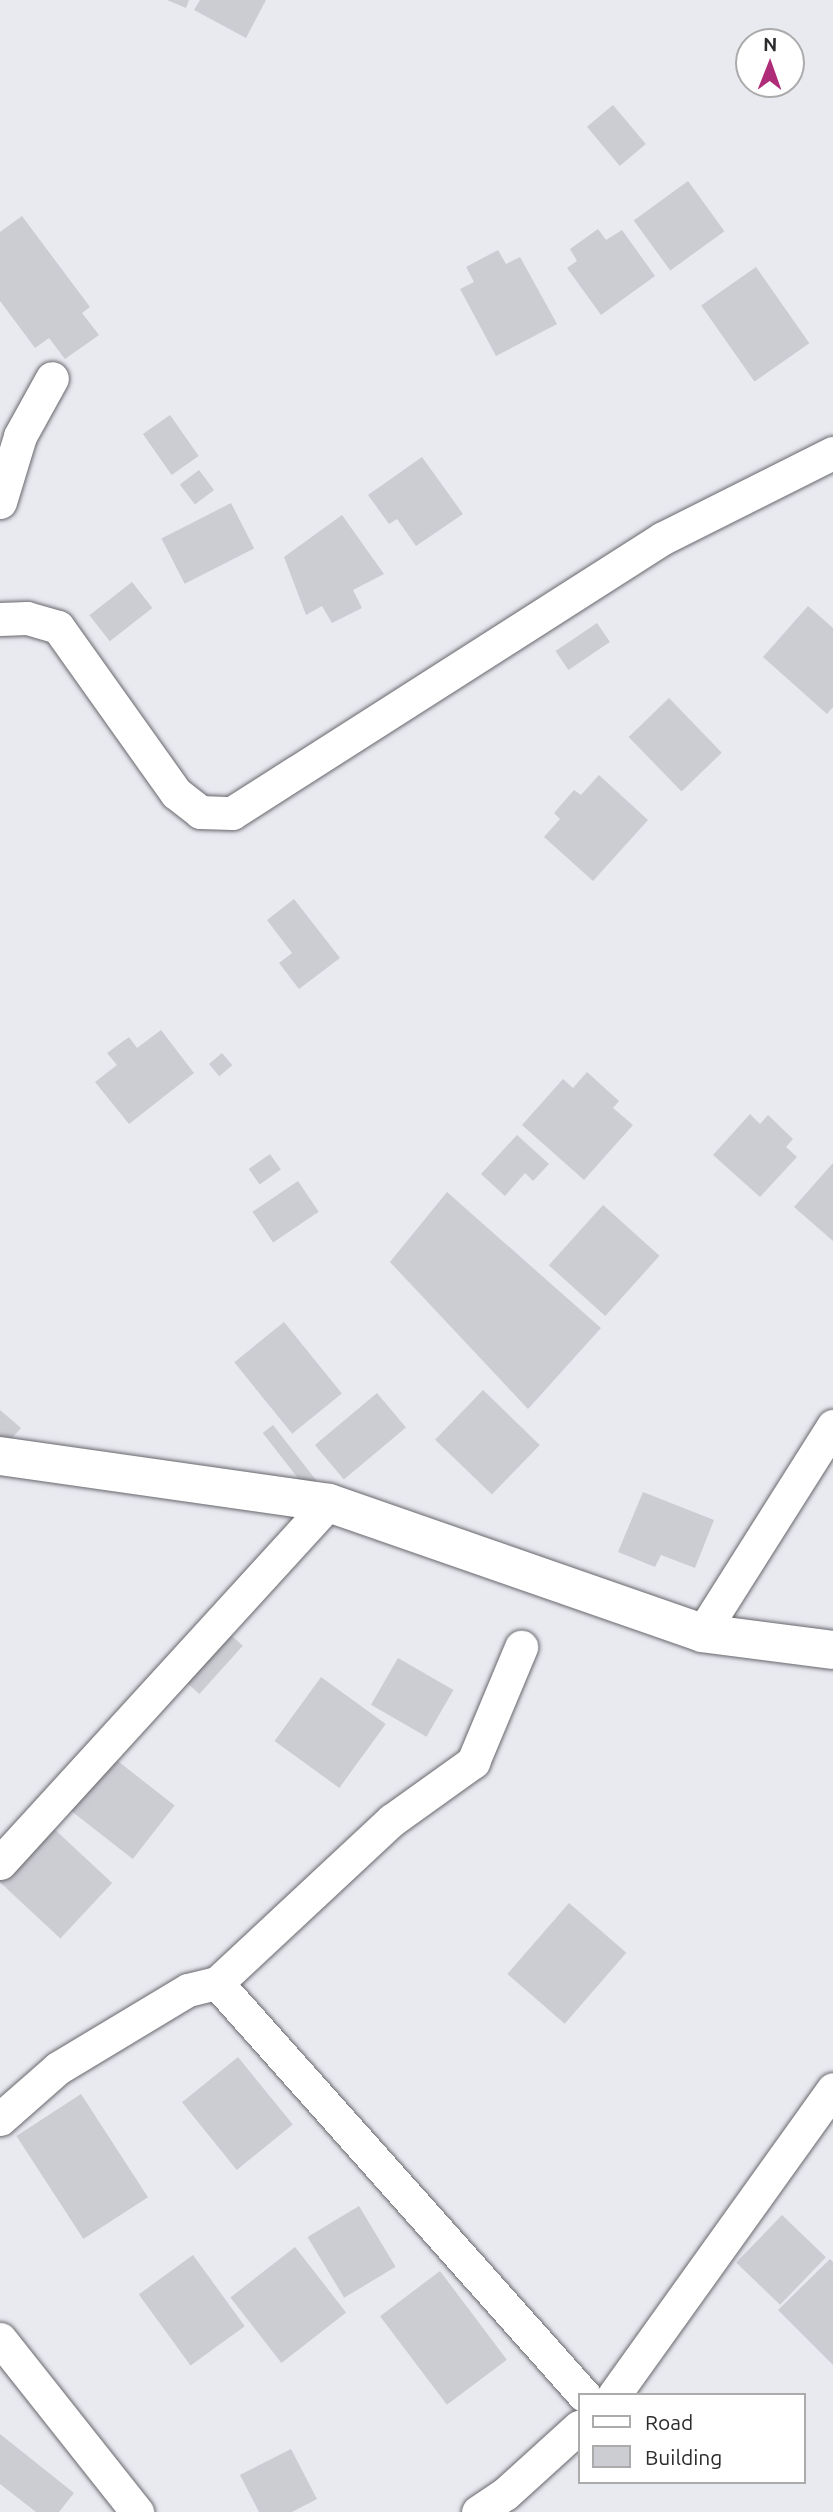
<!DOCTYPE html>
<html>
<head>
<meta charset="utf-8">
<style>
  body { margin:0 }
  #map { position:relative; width:833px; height:2512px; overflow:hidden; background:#e9e9f0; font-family:Ubuntu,sans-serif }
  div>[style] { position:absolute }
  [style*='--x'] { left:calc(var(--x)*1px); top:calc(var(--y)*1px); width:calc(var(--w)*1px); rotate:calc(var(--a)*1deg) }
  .building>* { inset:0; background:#ccccd3; transform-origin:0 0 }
  .roads { filter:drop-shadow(0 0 2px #67676d) drop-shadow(0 0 2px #67676d) }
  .minor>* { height:33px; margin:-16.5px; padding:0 16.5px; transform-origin:16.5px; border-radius:16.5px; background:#fff }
  .tertiary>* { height:38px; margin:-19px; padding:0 19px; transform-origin:19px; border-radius:19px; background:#fff }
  span { translate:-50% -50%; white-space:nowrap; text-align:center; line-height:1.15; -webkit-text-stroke:7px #fff; paint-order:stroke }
  .legend { position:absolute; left:578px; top:2393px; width:228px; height:91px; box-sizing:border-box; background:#fff; border:2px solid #ababac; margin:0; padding:9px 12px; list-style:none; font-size:21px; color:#2c2c2f }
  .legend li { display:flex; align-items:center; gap:14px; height:35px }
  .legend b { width:35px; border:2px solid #ababac }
  .north { position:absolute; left:735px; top:28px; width:70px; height:70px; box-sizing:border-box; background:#fff; border:2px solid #ababac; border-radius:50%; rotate:1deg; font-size:19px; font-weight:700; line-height:28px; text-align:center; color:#2c2c2f }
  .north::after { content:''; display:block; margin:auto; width:24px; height:32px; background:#af2d78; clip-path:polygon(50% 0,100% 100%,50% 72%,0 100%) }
</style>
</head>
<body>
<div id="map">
  <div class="building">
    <div style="clip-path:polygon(167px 0,189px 0,186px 8px)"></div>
    <div style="clip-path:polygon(200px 0,266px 0,246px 38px,194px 10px)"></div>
    <div style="left:613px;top:105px;width:51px;height:34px;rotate:50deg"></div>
    <div style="left:688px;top:181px;width:62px;height:67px;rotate:54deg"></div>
    <div style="clip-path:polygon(22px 216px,90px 307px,82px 313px,99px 335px,65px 359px,49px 338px,35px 348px,0 301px,0 232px)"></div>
    <div style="clip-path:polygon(598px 229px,606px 240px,622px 230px,655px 276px,601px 315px,567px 268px,577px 261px,570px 249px)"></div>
    <div style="clip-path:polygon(498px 250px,506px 264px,520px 257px,557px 324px,496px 356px,460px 289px,474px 282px,466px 267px)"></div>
    <div style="left:756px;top:267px;width:93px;height:67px;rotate:55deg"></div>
    <div style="left:170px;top:415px;width:50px;height:33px;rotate:55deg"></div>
    <div style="clip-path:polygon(422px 457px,463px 514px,416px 546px,397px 519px,389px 524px,368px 495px)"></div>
    <div style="left:199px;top:470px;width:25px;height:24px;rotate:53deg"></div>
    <div style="left:231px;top:503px;width:51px;height:78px;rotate:63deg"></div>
    <div style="clip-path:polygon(342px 515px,384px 574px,353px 590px,362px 608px,332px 623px,322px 606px,306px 615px,284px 557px)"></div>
    <div style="left:132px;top:582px;width:33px;height:54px;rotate:52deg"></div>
    <div style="clip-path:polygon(808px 606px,833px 628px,833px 707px,827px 714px,763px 657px)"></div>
    <div style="left:597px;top:623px;width:23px;height:50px;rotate:56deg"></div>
    <div style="left:669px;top:698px;width:76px;height:56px;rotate:46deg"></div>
    <div style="clip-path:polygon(599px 775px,648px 820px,593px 881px,544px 837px,560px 819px,554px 813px,574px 790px,581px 795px)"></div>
    <div style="clip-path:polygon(294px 899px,340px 958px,299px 989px,279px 963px,292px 953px,267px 920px)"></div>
    <div style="clip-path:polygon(161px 1030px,194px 1073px,129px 1124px,95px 1082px,117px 1065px,107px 1053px,129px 1037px,137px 1048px)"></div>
    <div style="left:222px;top:1053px;width:16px;height:17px;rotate:50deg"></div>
    <div style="clip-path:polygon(587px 1072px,619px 1101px,613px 1108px,633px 1125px,584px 1180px,522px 1125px,563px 1079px,573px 1088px)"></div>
    <div style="clip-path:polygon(750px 1114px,760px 1124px,768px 1115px,793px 1139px,786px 1147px,797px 1157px,760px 1197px,713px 1155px)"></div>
    <div style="clip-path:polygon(517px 1135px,549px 1164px,533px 1181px,525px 1173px,505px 1196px,481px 1174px)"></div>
    <div style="left:270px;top:1154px;width:19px;height:26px;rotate:55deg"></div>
    <div style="clip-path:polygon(833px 1163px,833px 1241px,794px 1207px)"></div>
    <div style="left:298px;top:1181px;width:37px;height:55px;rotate:56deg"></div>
    <div style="clip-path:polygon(447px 1192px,601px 1328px,528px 1409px,390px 1262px)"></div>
    <div style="left:603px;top:1205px;width:76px;height:81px;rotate:42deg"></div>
    <div style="left:284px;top:1322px;width:92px;height:64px;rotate:51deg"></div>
    <div style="left:483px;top:1390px;width:79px;height:69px;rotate:44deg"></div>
    <div style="left:377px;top:1393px;width:45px;height:81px;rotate:50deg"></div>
    <div style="clip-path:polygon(0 1410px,21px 1428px,0 1451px)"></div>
    <div style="left:273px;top:1425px;width:85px;height:13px;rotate:52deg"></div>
    <div style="clip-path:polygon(643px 1492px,714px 1520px,695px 1568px,661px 1555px,655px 1567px,618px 1552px)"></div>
    <div style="left:222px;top:1627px;width:28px;height:65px;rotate:42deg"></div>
    <div style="left:398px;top:1658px;width:64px;height:54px;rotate:30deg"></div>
    <div style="left:321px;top:1677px;width:80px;height:79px;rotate:36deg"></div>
    <div style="left:110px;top:1755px;width:82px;height:68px;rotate:38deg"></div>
    <div style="left:50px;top:1825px;width:85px;height:76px;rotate:43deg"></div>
    <div style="left:569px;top:1903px;width:76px;height:94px;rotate:41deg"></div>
    <div style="left:238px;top:2057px;width:87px;height:72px;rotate:51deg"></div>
    <div style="left:81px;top:2094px;width:123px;height:77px;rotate:57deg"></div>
    <div style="left:359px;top:2206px;width:71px;height:60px;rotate:59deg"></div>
    <div style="left:782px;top:2215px;width:61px;height:66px;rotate:44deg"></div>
    <div style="left:295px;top:2247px;width:83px;height:82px;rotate:52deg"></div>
    <div style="left:193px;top:2255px;width:88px;height:67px;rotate:54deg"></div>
    <div style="clip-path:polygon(830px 2259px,833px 2262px,833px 2365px,778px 2310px)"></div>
    <div style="left:440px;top:2271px;width:111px;height:75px;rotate:53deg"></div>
    <div style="clip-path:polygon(0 2434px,74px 2493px,59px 2512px,36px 2512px,0 2484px)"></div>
    <div style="clip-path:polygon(291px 2449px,317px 2499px,292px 2512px,259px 2512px,240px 2475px)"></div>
  </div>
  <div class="roads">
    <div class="minor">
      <div style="--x:0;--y:502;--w:69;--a:-73.1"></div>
      <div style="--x:20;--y:436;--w:66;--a:-61.1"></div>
      <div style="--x:0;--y:619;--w:27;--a:-2"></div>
      <div style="--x:27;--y:618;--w:32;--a:16"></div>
      <div style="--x:58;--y:627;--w:204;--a:54.6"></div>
      <div style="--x:176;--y:793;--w:31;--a:38"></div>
      <div style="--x:200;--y:812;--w:32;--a:2"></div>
      <div style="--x:232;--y:813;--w:511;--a:-32.54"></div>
      <div style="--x:663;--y:538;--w:190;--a:-26.6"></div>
      <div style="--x:702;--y:1633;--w:245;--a:-57.7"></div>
      <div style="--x:0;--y:1863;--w:488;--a:-47.6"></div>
      <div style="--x:217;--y:1983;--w:552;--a:48.31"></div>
      <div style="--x:0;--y:2119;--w:77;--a:-41.3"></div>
      <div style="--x:58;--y:2068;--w:152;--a:-31"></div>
      <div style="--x:188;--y:1990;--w:30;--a:-14"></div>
      <div style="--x:217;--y:1983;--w:239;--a:-43"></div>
      <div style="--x:392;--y:1820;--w:100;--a:-35.6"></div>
      <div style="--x:473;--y:1762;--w:125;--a:-67.3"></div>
      <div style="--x:0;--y:2339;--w:221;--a:51.6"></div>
      <div style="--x:614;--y:2395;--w:376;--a:-54.4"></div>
      <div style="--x:478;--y:2512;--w:32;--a:-34"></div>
      <div style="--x:505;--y:2494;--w:100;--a:-42.2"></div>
    </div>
    <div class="tertiary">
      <div style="--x:0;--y:1456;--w:332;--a:8.1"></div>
      <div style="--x:329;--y:1503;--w:395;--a:19.2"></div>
      <div style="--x:702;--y:1633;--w:132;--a:7.4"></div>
    </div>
  </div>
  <ul class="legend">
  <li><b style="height:9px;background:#fff"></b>Road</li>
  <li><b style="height:19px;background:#ccccd3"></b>Building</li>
  </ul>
  <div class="north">N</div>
</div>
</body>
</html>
